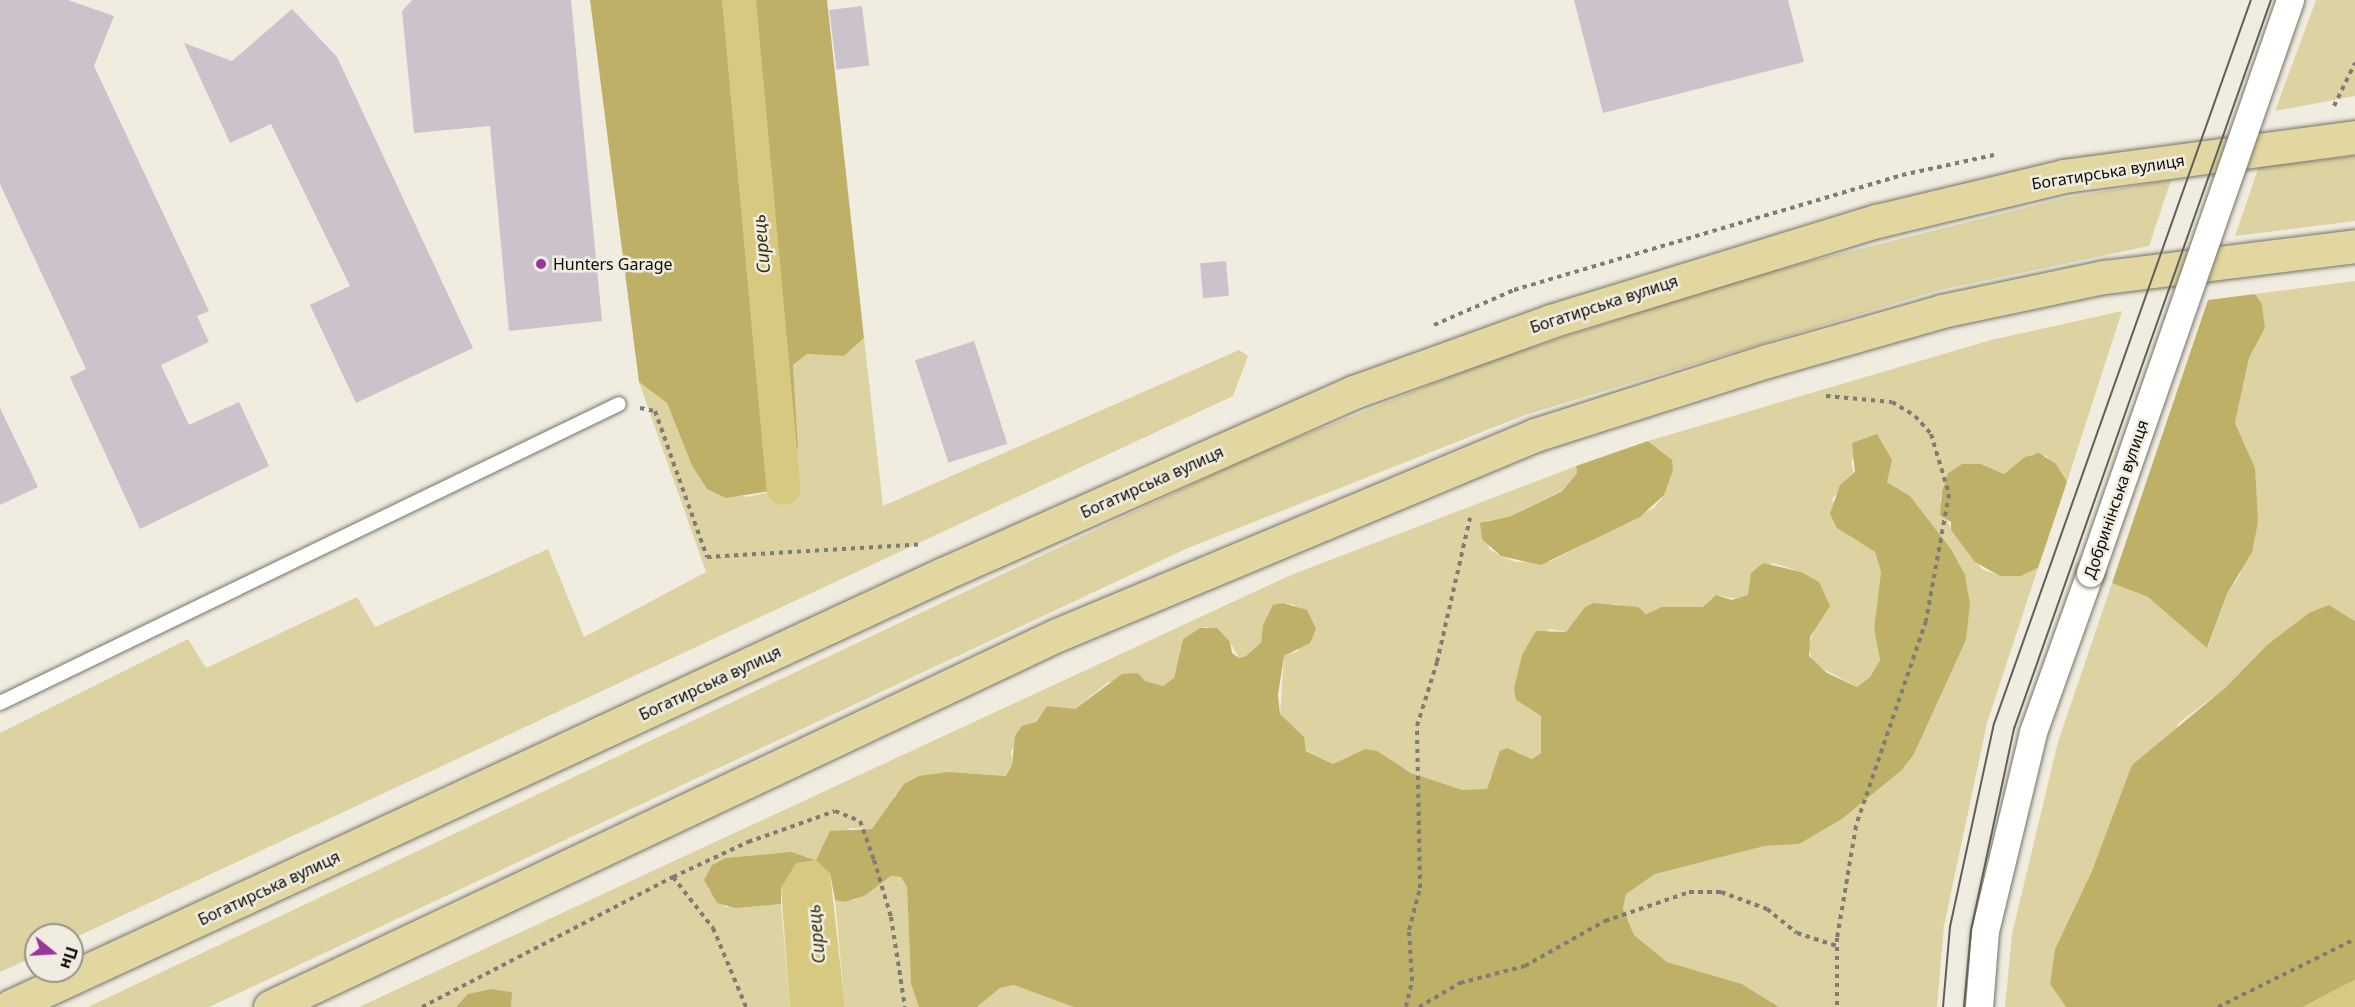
<!DOCTYPE html>
<html>
<head>
<meta charset="utf-8">
<style>
  body { margin:0 }
  #map { position:relative; width:2355px; height:1007px; overflow:hidden; background:#f0ede0; font-family:"Noto Sans",sans-serif }
  div>[style] { position:absolute }
  [style*='--x'] { left:calc(var(--x)*1px); top:calc(var(--y)*1px); width:calc(var(--w)*1px); rotate:calc(var(--a)*1deg) }
  .green>* { inset:0; background:#ddd3a2 }
  .forest>* { inset:0; background:#bfb068 }
  .water>* { inset:0; background:#d7c980 }
  .canal>* { height:34px; margin:-17px; padding:0 17px; transform-origin:17px; border-radius:17px; background:#d7c980 }
  .building>* { inset:0; background:#ccc2cc; transform-origin:0 0 }
  .path>* { height:4px; margin-top:-2px; transform-origin:0; background:repeating-linear-gradient(90deg,#7e7c74 0 4.5px,transparent 0 9px) }
  .roads { filter:drop-shadow(0 0 2px #767368) drop-shadow(0 0 2px #767368) }
  .service>* { height:14px; margin:-7px; padding:0 7px; transform-origin:7px; border-radius:7px; background:#fff }
  .minor>* { height:27px; margin:-13.5px; padding:0 13.5px; transform-origin:13.5px; border-radius:13.5px; background:#fff }
  .primary>* { height:33px; margin:-16.5px; padding:0 16.5px; transform-origin:16.5px; border-radius:16.5px; background:#e2d7a0 }
  .tram>* { height:1.5px; margin:-0.75px; padding:0 0.75px; transform-origin:0.75px; border-radius:0.75px; background:#615f58 }
  .bridges { filter:drop-shadow(0 0 2px #767368) drop-shadow(0 0 2px #767368) }
  .minor-bridge>* { height:27px; margin:-13.5px; padding:0 13.5px; transform-origin:13.5px; border-radius:13.5px; background:#fff }
  .dots>* { width:16px; height:16px; translate:-50% -50%; box-sizing:border-box; border:3px solid #f0ede0; border-radius:50% }
  span { translate:-50% -50%; white-space:nowrap; text-align:center; line-height:1.15; -webkit-text-stroke:5px #f0ede0; paint-order:stroke }
  .street-label { font-size:16px; color:#0d0c08 }
  .poi-label { font-size:16px; color:#0d0c08 }
  .left { translate:0 -50%; text-align:left }
  .water-label { font-size:18px; color:#373110; font-style:italic }
  .north { position:absolute; left:24px; top:923px; width:60px; height:60px; box-sizing:border-box; background:#f0ede0; border:2px solid #95938a; border-radius:50%; rotate:108deg; font-size:16px; font-weight:700; line-height:24px; text-align:center; color:#0d0c08 }
  .north::after { content:''; display:block; margin:auto; width:21px; height:27px; background:#99359b; clip-path:polygon(50% 0,100% 100%,50% 72%,0 100%) }
</style>
</head>
<body>
<div id="map">
  <div class="green">
    <div style="clip-path:polygon(2316px 0,2355px 0,2355px 96px,2275px 111px)"></div>
    <div style="clip-path:polygon(2355px 156px,2355px 221px,2235px 236px,2259px 166px)"></div>
    <div style="clip-path:polygon(2171px 180px,2149px 246px,1936px 291px,1525px 415px,1188px 548px,209px 1007px,88px 1007px,1252px 456px,1490px 361px,1747px 277px,2064px 198px)"></div>
    <div style="clip-path:polygon(2355px 281px,2355px 621px,2329px 605px,2267px 645px,2226px 687px,2179px 723px,2092px 871px,2055px 949px,2050px 984px,2066px 1007px,2005px 1007px,2012px 934px,2058px 742px,2112px 583px,2148px 597px,2208px 647px,2227px 594px,2240px 575px,2255px 468px,2235px 423px,2249px 358px,2265px 328px,2262px 304px,2255px 294px)"></div>
    <div style="clip-path:polygon(2122px 311px,2067px 482px,2046px 456px,2032px 454px,2004px 474px,1981px 464px,1962px 464px,1948px 473px,1942px 491px,1940px 500px,1951px 530px,1982px 569px,2000px 576px,2021px 576px,2038px 568px,1987px 723px,1944px 926px,1937px 1007px,1779px 1007px,1742px 984px,1667px 962px,1634px 935px,1623px 909px,1626px 893px,1655px 874px,1765px 846px,1799px 843px,1842px 819px,1902px 770px,1914px 754px,1966px 640px,1968px 589px,1951px 549px,1910px 496px,1851px 459px,1854px 476px,1832px 499px,1849px 536px,1875px 552px,1881px 572px,1874px 629px,1880px 660px,1870px 677px,1857px 687px,1814px 664px,1807px 647px,1815px 629px,1801px 572px,1773px 563px,1751px 573px,1749px 595px,1742px 600px,1716px 595px,1704px 607px,1662px 607px,1650px 614px,1616px 604px,1584px 608px,1566px 632px,1549px 629px,1518px 672px,1516px 700px,1541px 716px,1541px 753px,1532px 759px,1517px 752px,1491px 776px,1487px 790px,1462px 790px,1431px 782px,1365px 749px,1333px 764px,1306px 750px,1303px 737px,1280px 714px,1284px 656px,1298px 651px,1295px 605px,1283px 603px,1273px 606px,1263px 625px,1261px 644px,1246px 656px,1239px 658px,1230px 642px,1208px 627px,1200px 628px,1183px 639px,1174px 678px,1163px 686px,1144px 681px,1138px 673px,1107px 683px,1075px 709px,1047px 707px,1011px 751px,1013px 765px,1006px 776px,949px 772px,895px 795px,889px 810px,872px 829px,850px 828px,816px 860px,805px 856px,708px 889px,725px 907px,781px 904px,790px 1007px,511px 1007px,511px 992px,491px 989px,456px 1007px,359px 1007px,1291px 575px,1576px 466px,1577px 473px,1562px 490px,1511px 516px,1486px 521px,1489px 549px,1501px 556px,1516px 562px,1552px 561px,1654px 508px,1664px 495px,1665px 454px,1648px 441px,1991px 340px)"></div>
    <div style="clip-path:polygon(864px 338px,883px 506px,1239px 350px,1248px 356px,1233px 396px,72px 939px,72px 935px,36px 935px,36px 956px,0 972px,0 733px,188px 639px,206px 668px,357px 597px,375px 627px,548px 549px,584px 637px,706px 572px,639px 382px,667px 403px,692px 466px,707px 489px,747px 497px,775px 491px,798px 447px,793px 365px,807px 354px,844px 356px)"></div>
    <div style="clip-path:polygon(891px 876px,902px 877px,907px 887px,911px 984px,919px 1007px,845px 1007px,835px 900px,855px 900px)"></div>
    <div style="clip-path:polygon(1014px 985px,1060px 999px,1074px 1007px,977px 1007px,1000px 988px)"></div>
  </div>
  <div class="forest">
    <div style="clip-path:polygon(590px 0,827px 0,864px 338px,844px 356px,807px 354px,793px 365px,798px 447px,789px 488px,726px 498px,707px 489px,692px 466px,667px 403px,639px 382px)"></div>
    <div style="clip-path:polygon(2255px 294px,2262px 304px,2265px 328px,2249px 358px,2235px 423px,2255px 468px,2258px 522px,2252px 552px,2227px 594px,2207px 648px,2148px 597px,2112px 583px,2208px 300px)"></div>
    <div style="clip-path:polygon(1877px 434px,1892px 460px,1887px 482px,1910px 496px,1951px 549px,1965px 575px,1970px 603px,1966px 640px,1914px 754px,1902px 770px,1842px 819px,1799px 844px,1765px 846px,1655px 874px,1626px 894px,1623px 909px,1634px 935px,1667px 962px,1742px 984px,1779px 1007px,1074px 1007px,1014px 985px,1000px 988px,977px 1007px,919px 1007px,911px 984px,907px 887px,901px 877px,891px 876px,864px 896px,845px 902px,835px 900px,830px 873px,781px 888px,781px 904px,735px 908px,717px 903px,704px 880px,712px 865px,726px 858px,791px 852px,816px 860px,830px 831px,872px 829px,904px 784px,919px 776px,949px 772px,1006px 776px,1012px 765px,1015px 736px,1022px 726px,1036px 722px,1047px 706px,1075px 709px,1122px 674px,1138px 673px,1145px 681px,1163px 686px,1174px 678px,1183px 639px,1200px 628px,1217px 628px,1230px 642px,1232px 653px,1239px 658px,1246px 656px,1261px 643px,1263px 625px,1273px 605px,1283px 603px,1307px 610px,1316px 629px,1310px 643px,1284px 656px,1278px 695px,1280px 714px,1304px 737px,1306px 751px,1333px 764px,1365px 749px,1377px 751px,1411px 773px,1462px 790px,1487px 789px,1500px 751px,1507px 748px,1532px 759px,1541px 753px,1541px 716px,1516px 700px,1514px 689px,1522px 655px,1536px 631px,1566px 632px,1584px 608px,1593px 603px,1638px 607px,1646px 614px,1662px 607px,1703px 607px,1716px 595px,1732px 600px,1748px 595px,1751px 573px,1763px 563px,1801px 572px,1819px 582px,1830px 606px,1810px 637px,1809px 656px,1827px 673px,1857px 687px,1870px 677px,1880px 660px,1874px 629px,1881px 572px,1875px 552px,1837px 528px,1830px 514px,1840px 485px,1855px 472px,1852px 443px)"></div>
    <div style="clip-path:polygon(1648px 441px,1672px 460px,1673px 470px,1664px 495px,1640px 517px,1541px 565px,1501px 556px,1482px 539px,1480px 523px,1511px 516px,1562px 491px,1577px 473px,1576px 466px)"></div>
    <div style="clip-path:polygon(2039px 453px,2056px 464px,2067px 482px,2038px 568px,2021px 576px,2000px 576px,1975px 562px,1951px 530px,1951px 522px,1940px 515px,1942px 491px,1948px 473px,1962px 464px,1981px 464px,2004px 474px,2025px 457px)"></div>
    <div style="clip-path:polygon(2329px 605px,2355px 621px,2355px 980px,2303px 1007px,2066px 1007px,2050px 984px,2055px 949px,2092px 871px,2132px 765px,2226px 687px,2267px 645px,2309px 613px)"></div>
    <div style="clip-path:polygon(491px 989px,512px 992px,511px 1007px,456px 1007px,468px 994px)"></div>
  </div>
  <div class="water">
    <div style="clip-path:polygon(816px 860px,830px 873px,845px 1007px,790px 1007px,781px 888px,796px 863px)"></div>
    <div style="clip-path:polygon(2355px 980px,2355px 1007px,2303px 1007px,2338px 988px)"></div>
  </div>
  <div class="canal">
    <div style="--x:739;--y:0;--w:490;--a:84.8"></div>
  </div>
  <div class="building">
    <div style="clip-path:polygon(0 0,68px 0,114px 16px,94px 66px,209px 311px,197px 316px,209px 342px,161px 365px,189px 425px,239px 402px,269px 466px,140px 529px,70px 377px,86px 369px,0 184px)"></div>
    <div style="clip-path:polygon(412px 0,571px 0,602px 321px,509px 331px,490px 126px,414px 133px,402px 11px)"></div>
    <div style="clip-path:polygon(1574px 0,1788px 0,1804px 62px,1603px 113px)"></div>
    <div style="left:862px;top:6px;width:60px;height:33px;rotate:83deg"></div>
    <div style="clip-path:polygon(292px 9px,337px 57px,473px 348px,356px 403px,310px 305px,350px 286px,271px 124px,230px 143px,184px 43px,232px 61px)"></div>
    <div style="left:1226px;top:261px;width:35px;height:26px;rotate:85deg"></div>
    <div style="left:974px;top:341px;width:108px;height:62px;rotate:72deg"></div>
    <div style="clip-path:polygon(0 408px,38px 487px,0 505px)"></div>
  </div>
  <div class="path">
    <div style="--x:2334;--y:106;--w:48;--a:-64"></div>
    <div style="--x:1434;--y:325;--w:87;--a:-23.6"></div>
    <div style="--x:1514;--y:290;--w:405;--a:-16.5"></div>
    <div style="--x:1902;--y:175;--w:94;--a:-12.3"></div>
    <div style="--x:1826;--y:396;--w:66;--a:5.2"></div>
    <div style="--x:1892;--y:402;--w:27;--a:31"></div>
    <div style="--x:1915;--y:416;--w:24;--a:48"></div>
    <div style="--x:1931;--y:434;--w:63;--a:73.3"></div>
    <div style="--x:1949;--y:494;--w:129;--a:100.3"></div>
    <div style="--x:1926;--y:621;--w:217;--a:108.9"></div>
    <div style="--x:1856;--y:826;--w:114;--a:99.6"></div>
    <div style="--x:1837;--y:938;--w:69;--a:90"></div>
    <div style="--x:640;--y:408;--w:15;--a:11"></div>
    <div style="--x:655;--y:411;--w:155;--a:70.4"></div>
    <div style="--x:707;--y:557;--w:216;--a:-3.4"></div>
    <div style="--x:673;--y:877;--w:65;--a:51.9"></div>
    <div style="--x:713;--y:928;--w:86;--a:67.3"></div>
    <div style="--x:422;--y:1007;--w:283;--a:-27.4"></div>
    <div style="--x:673;--y:877;--w:83;--a:-25"></div>
    <div style="--x:748;--y:842;--w:92;--a:-19.6"></div>
    <div style="--x:835;--y:811;--w:27;--a:22"></div>
    <div style="--x:860;--y:821;--w:41;--a:70.3"></div>
    <div style="--x:874;--y:860;--w:59;--a:73.4"></div>
    <div style="--x:891;--y:917;--w:91;--a:81.2"></div>
    <div style="--x:1406;--y:1007;--w:27;--a:-77"></div>
    <div style="--x:1412;--y:981;--w:51;--a:-93.4"></div>
    <div style="--x:1409;--y:930;--w:43;--a:-75.3"></div>
    <div style="--x:1420;--y:888;--w:162;--a:-91.1"></div>
    <div style="--x:1417;--y:726;--w:67;--a:-72.6"></div>
    <div style="--x:1437;--y:662;--w:148;--a:-77.1"></div>
    <div style="--x:1419;--y:1007;--w:48;--a:-30.3"></div>
    <div style="--x:1460;--y:983;--w:67;--a:-14.7"></div>
    <div style="--x:1525;--y:966;--w:92;--a:-29.4"></div>
    <div style="--x:1605;--y:921;--w:89;--a:-19"></div>
    <div style="--x:1689;--y:892;--w:32;--a:0"></div>
    <div style="--x:1721;--y:892;--w:49;--a:20.3"></div>
    <div style="--x:1767;--y:909;--w:38;--a:39"></div>
    <div style="--x:1797;--y:933;--w:42;--a:18"></div>
    <div style="--x:2218;--y:1007;--w:153;--a:-26.4"></div>
  </div>
  <div class="roads">
    <div class="service">
      <div style="--x:0;--y:703;--w:687;--a:-25.78"></div>
    </div>
    <div class="minor">
      <div style="--x:1979;--y:1007;--w:76;--a:-85.5"></div>
      <div style="--x:1985;--y:931;--w:205;--a:-76.4"></div>
      <div style="--x:2033;--y:732;--w:169;--a:-70.3"></div>
    </div>
    <div class="primary">
      <div style="--x:9;--y:1007;--w:1029;--a:-24.87"></div>
      <div style="--x:943;--y:574;--w:449;--a:-23.9"></div>
      <div style="--x:1354;--y:392;--w:209;--a:-19.8"></div>
      <div style="--x:1551;--y:321;--w:341;--a:-17.1"></div>
      <div style="--x:1877;--y:221;--w:192;--a:-13.5"></div>
      <div style="--x:2064;--y:176;--w:294;--a:-7.6"></div>
      <div style="--x:270;--y:1007;--w:870;--a:-25.3"></div>
      <div style="--x:1057;--y:635;--w:518;--a:-22.7"></div>
      <div style="--x:1535;--y:435;--w:244;--a:-17.7"></div>
      <div style="--x:1767;--y:361;--w:182;--a:-15.9"></div>
      <div style="--x:1942;--y:311;--w:166;--a:-11.9"></div>
      <div style="--x:2104;--y:277;--w:253;--a:-7"></div>
    </div>
  </div>
  <div class="tram">
    <div style="--x:1943;--y:1007;--w:80;--a:-85"></div>
    <div style="--x:1950;--y:927;--w:208;--a:-77.8"></div>
    <div style="--x:1994;--y:724;--w:768;--a:-70.46"></div>
    <div style="--x:1964;--y:1007;--w:76;--a:-84.7"></div>
    <div style="--x:1971;--y:931;--w:207;--a:-78"></div>
    <div style="--x:2014;--y:729;--w:773;--a:-70.58"></div>
  </div>
  <div class="bridges">
    <div class="minor-bridge">
      <div style="--x:2090;--y:573;--w:607;--a:-70.76"></div>
    </div>
  </div>
  <div class="dots">
    <div style="left:541px;top:264px;background:#99359b"></div>
  </div>
  <div class="street-label">
    <span style="left:2108px;top:172px;rotate:-9deg">Богатирська вулиця</span>
    <span style="left:1604px;top:304px;rotate:-18deg">Богатирська вулиця</span>
    <span style="left:1152px;top:482px;rotate:-24deg">Богатирська вулиця</span>
    <span style="left:2116px;top:499px;rotate:-71deg">Добринінська вулиця</span>
    <span style="left:710px;top:683px;rotate:-25deg">Богатирська вулиця</span>
    <span style="left:269px;top:888px;rotate:-25deg">Богатирська вулиця</span>
  </div>
  <div class="poi-label">
    <span class="left" style="left:553px;top:264px">Hunters Garage</span>
  </div>
  <div class="water-label">
    <span style="left:761px;top:244px;rotate:-95deg">Сирець</span>
    <span style="left:816px;top:934px;rotate:-95deg">Сирець</span>
  </div>
  <div class="north">Пн</div>
</div>
</body>
</html>
